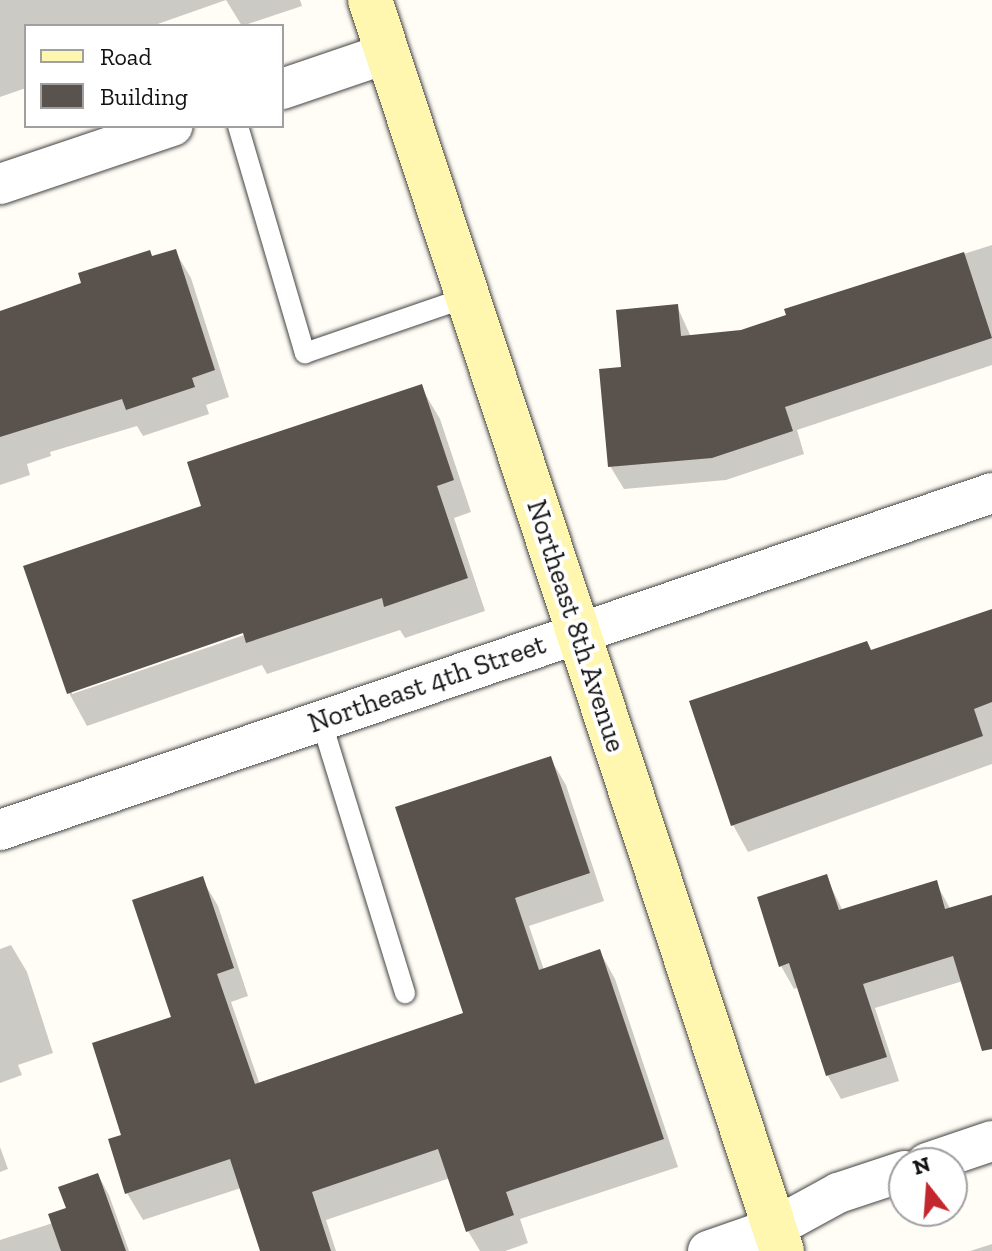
<!DOCTYPE html>
<html>
<head>
<meta charset="utf-8">
<style>
  body { margin:0 }
  #map { position:relative; width:992px; height:1251px; overflow:hidden; background:#fffdf5; font-family:"Zilla Slab",serif }
  div>[style] { position:absolute }
  [style*='--x'] { left:calc(var(--x)*1px); top:calc(var(--y)*1px); width:calc(var(--w)*1px); rotate:calc(var(--a)*1deg) }
  .shadow>* { inset:0; background:#0003 }
  .building>* { inset:0; background:#5a524d }
  .roads { filter:drop-shadow(0 0 2px #444) drop-shadow(0 0 2px #444) }
  .lane>* { height:20px; margin:-10px; padding:0 10px; transform-origin:10px; border-radius:10px; background:#fff }
  .street>* { height:40px; margin:-20px; padding:0 20px; transform-origin:20px; border-radius:20px; background:#fff }
  .secondary>* { height:44px; margin:-22px; padding:0 22px; transform-origin:22px; border-radius:22px; background:#fff6b0 }
  span { translate:-50% -50%; white-space:nowrap; text-align:center; line-height:1.15; -webkit-text-stroke:8px #fff; paint-order:stroke }
  .street-label { font-size:28px; color:#111 }
  .legend { position:absolute; left:24px; top:24px; width:260px; height:104px; box-sizing:border-box; background:#fff; border:2px solid #a0a0a0; margin:0; padding:10px 14px; list-style:none; font-size:24px; color:#111 }
  .legend li { display:flex; align-items:center; gap:16px; height:40px }
  .legend b { width:40px; border:2px solid #a0a0a0 }
  .north { position:absolute; left:888px; top:1147px; width:80px; height:80px; box-sizing:border-box; background:#fff; border:2px solid #a0a0a0; border-radius:50%; rotate:343deg; font-size:22px; font-weight:700; line-height:32px; text-align:center; color:#111 }
  .north::after { content:''; display:block; margin:auto; width:28px; height:36px; background:#c4262e; clip-path:polygon(50% 0,100% 100%,50% 72%,0 100%) }
</style>
</head>
<body>
<div id="map">
  <div class="shadow">
    <div style="clip-path:polygon(0 0,300px 0,302px 6px,242px 26px,226px 0,152px 26px,26px 26px,26px 88px,0 97px)"></div>
    <div style="clip-path:polygon(992px 245px,992px 365px,797px 430px,804px 454px,726px 480px,624px 489px,610px 466px,623px 369px,677px 306px,691px 337px,742px 332px,788px 317px,787px 310px)"></div>
    <div style="clip-path:polygon(175px 251px,191px 278px,229px 397px,206px 405px,209px 414px,143px 436px,137px 426px,50px 452px,51px 456px,27px 464px,30px 475px,0 485px,0 313px)"></div>
    <div style="clip-path:polygon(evenodd,421px 387px,440px 419px,471px 512px,454px 518px,485px 611px,405px 638px,400px 630px,267px 674px,262px 665px,87px 726px,69px 693px,204px 507px,421px 387px,252px 628px,253px 632px,72px 694px,72px 690px,252px 628px)"></div>
    <div style="clip-path:polygon(992px 610px,992px 764px,748px 852px,733px 825px,871px 652px)"></div>
    <div style="clip-path:polygon(550px 758px,566px 785px,604px 901px,529px 926px,544px 970px,600px 952px,615px 979px,678px 1167px,520px 1219px,528px 1243px,505px 1251px,480px 1251px,468px 1231px,450px 1178px,326px 1220px,336px 1251px,262px 1251px,241px 1188px,143px 1220px,127px 1193px,124px 1136px,173px 1018px,202px 879px,218px 906px,248px 996px,231px 1002px,260px 1085px,465px 1015px)"></div>
    <div style="clip-path:polygon(826px 877px,843px 911px,936px 883px,951px 910px,992px 896px,992px 1034px,963px 981px,875px 1008px,899px 1081px,841px 1099px,828px 1076px,799px 987px,794px 989px,781px 966px)"></div>
    <div style="clip-path:polygon(11px 945px,27px 972px,53px 1053px,18px 1065px,22px 1075px,0 1083px,0 949px)"></div>
    <div style="clip-path:polygon(0 1147px,8px 1169px,0 1172px)"></div>
    <div style="clip-path:polygon(98px 1175px,109px 1195px,129px 1251px,0 1251px,0 1240px,53px 1223px)"></div>
    <div style="clip-path:polygon(992px 1244px,992px 1251px,970px 1251px)"></div>
  </div>
  <div class="building">
    <div style="clip-path:polygon(176px 249px,215px 370px,192px 378px,195px 387px,126px 410px,122px 399px,0 437px,0 311px,81px 283px,78px 273px,150px 250px,152px 256px)"></div>
    <div style="clip-path:polygon(964px 252px,992px 338px,785px 407px,793px 431px,712px 458px,608px 467px,599px 369px,621px 367px,616px 310px,678px 304px,681px 336px,741px 330px,786px 315px,784px 309px)"></div>
    <div style="clip-path:polygon(422px 384px,454px 480px,437px 486px,468px 578px,384px 607px,382px 598px,246px 643px,243px 633px,67px 694px,23px 566px,201px 506px,187px 462px)"></div>
    <div style="clip-path:polygon(992px 609px,992px 702px,974px 709px,983px 736px,731px 826px,689px 701px,867px 641px,871px 650px)"></div>
    <div style="clip-path:polygon(551px 756px,590px 873px,515px 898px,539px 970px,600px 949px,664px 1139px,506px 1192px,514px 1215px,466px 1232px,438px 1149px,312px 1192px,331px 1251px,260px 1251px,230px 1159px,125px 1194px,108px 1139px,121px 1135px,92px 1043px,171px 1017px,132px 900px,203px 876px,234px 968px,217px 974px,255px 1084px,463px 1013px,395px 807px)"></div>
    <div style="clip-path:polygon(827px 874px,839px 910px,937px 880px,945px 909px,992px 895px,992px 1049px,982px 1051px,953px 956px,863px 984px,887px 1057px,826px 1076px,789px 963px,779px 967px,757px 897px)"></div>
    <div style="clip-path:polygon(98px 1173px,126px 1251px,61px 1251px,48px 1214px,66px 1208px,58px 1187px)"></div>
  </div>
  <div class="roads">
    <div class="lane">
      <div style="--x:238;--y:126;--w:237;--a:73.6"></div>
      <div style="--x:305;--y:353;--w:172;--a:-19"></div>
      <div style="--x:321;--y:720;--w:286;--a:72.9"></div>
    </div>
    <div class="street">
      <div style="--x:282;--y:89;--w:112;--a:-18.8"></div>
      <div style="--x:0;--y:184;--w:182;--a:-18.6"></div>
      <div style="--x:0;--y:830;--w:1048;--a:-18.76"></div>
      <div style="--x:927;--y:1163;--w:69;--a:-18.7"></div>
      <div style="--x:708;--y:1251;--w:70;--a:-19.2"></div>
      <div style="--x:774;--y:1228;--w:73;--a:-28.7"></div>
      <div style="--x:838;--y:1193;--w:70;--a:-18.4"></div>
    </div>
    <div class="secondary">
      <div style="--x:370;--y:0;--w:1317;--a:71.77"></div>
    </div>
  </div>
  <div class="street-label">
    <span style="left:576px;top:626px;rotate:72deg">Northeast 8th Avenue</span>
    <span style="left:427px;top:684px;rotate:-19deg">Northeast 4th Street</span>
  </div>
  <ul class="legend">
  <li><b style="height:10px;background:#fff6b0"></b>Road</li>
  <li><b style="height:22px;background:#5a524d"></b>Building</li>
  </ul>
  <div class="north">N</div>
</div>
</body>
</html>
